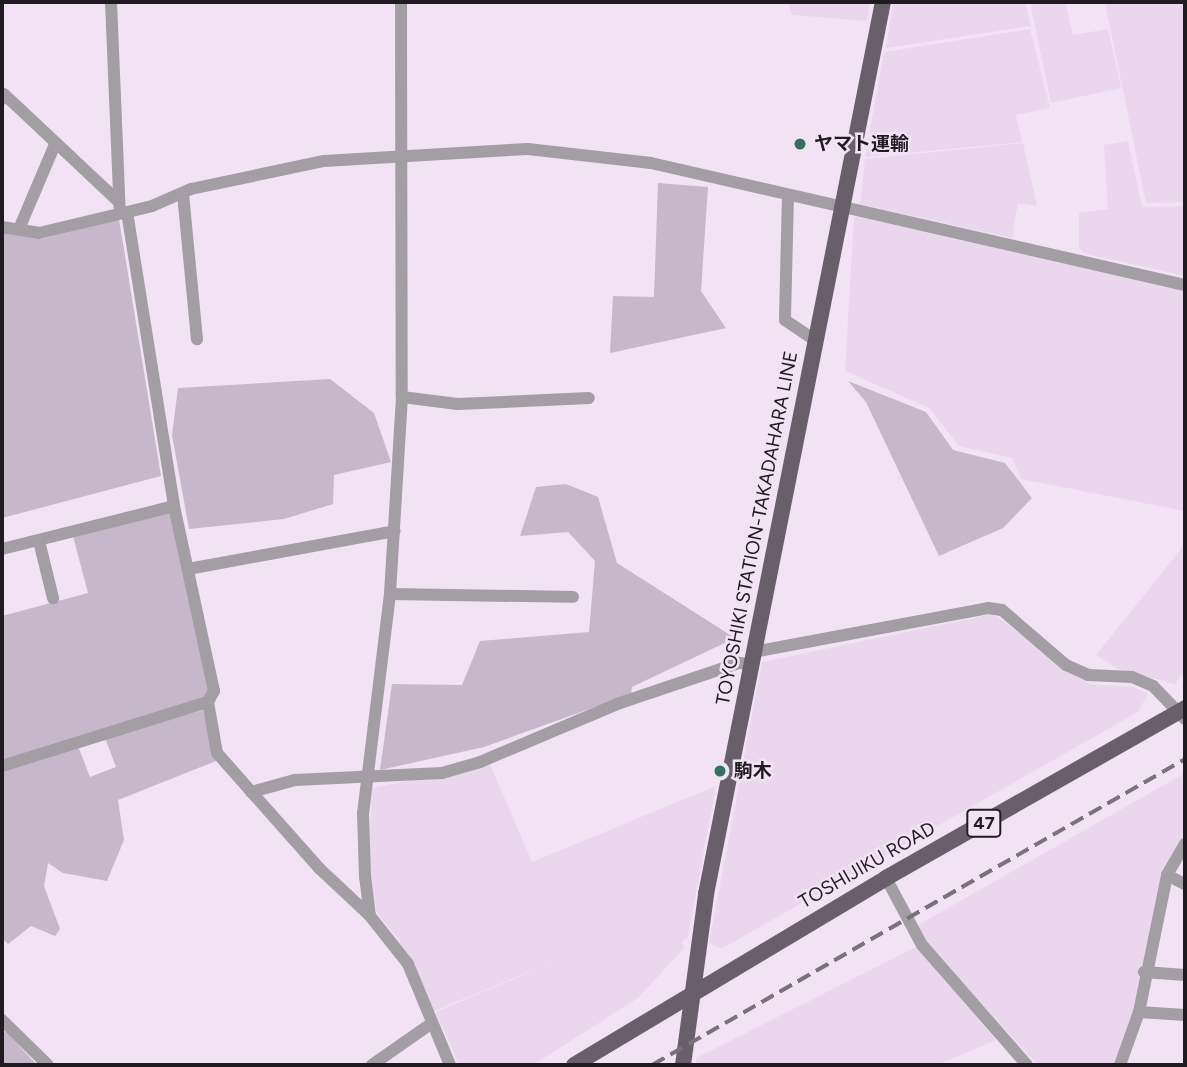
<!DOCTYPE html>
<html>
<head>
<meta charset="utf-8">
<style>
  body { margin:0 }
  #map { position:relative; width:1187px; height:1067px; overflow:hidden; background:#f1e3f4; font-family:Figtree,"Noto Sans JP",sans-serif }
  div>[style] { position:absolute }
  [style*='--x'] { left:calc(var(--x)*1px); top:calc(var(--y)*1px); width:calc(var(--w)*1px); rotate:calc(var(--a)*1deg) }
  .built>* { inset:0; background:#ead7ee }
  .green>* { inset:0; background:#c6b7ca }
  .minor>* { height:12px; margin:-6px; padding:0 6px; transform-origin:6px; border-radius:6px; background:#a39da4 }
  .major>* { height:16px; margin:-8px; padding:0 8px; transform-origin:8px; border-radius:8px; background:#695f6b }
  .rail>* { height:3.5px; margin-top:-1.75px; transform-origin:0; background:repeating-linear-gradient(90deg,#7a717b 0 14px,transparent 0 21px) }
  .dots>* { width:19px; height:19px; translate:-50% -50%; box-sizing:border-box; border:4px solid #f1e3f4; border-radius:50% }
  span { translate:-50% -50%; white-space:nowrap; text-align:center; line-height:1.15; -webkit-text-stroke:5px #f1e3f4; paint-order:stroke }
  .shield-label span { padding:2px 5px; background:#f1e3f4; border:2px solid; border-radius:5px; -webkit-text-stroke-width:0 }
  .shield-label { font-size:18px; color:#201b21; font-weight:700 }
  .poi-label { font-size:19px; color:#201b21; font-weight:700 }
  .left { translate:0 -50%; text-align:left }
  .street-label { font-size:19px; color:#201b21 }
  .frame { position:absolute; inset:0; border:4px solid #201b21; pointer-events:none }
</style>
</head>
<body>
<div id="map">
  <div class="built">
    <div style="clip-path:polygon(788px 2px,870px 2px,867px 21px,792px 15px)"></div>
    <div style="clip-path:polygon(1025px 2px,1031px 26px,886px 48px,893px 3px)"></div>
    <div style="clip-path:polygon(1030px 2px,1065px 2px,1073px 35px,1108px 29px,1121px 88px,1051px 103px)"></div>
    <div style="clip-path:polygon(1105px 2px,1185px 2px,1185px 202px,1146px 203px)"></div>
    <div style="clip-path:polygon(1030px 29px,1050px 108px,1016px 115px,1022px 142px,865px 157px,884px 52px)"></div>
    <div style="clip-path:polygon(1128px 141px,1142px 207px,1185px 206px,1185px 276px,1083px 253px,1079px 247px,1079px 213px,1108px 209px,1104px 145px)"></div>
    <div style="clip-path:polygon(1023px 143px,1037px 206px,1018px 203px,1012px 238px,860px 204px,865px 159px)"></div>
    <div style="clip-path:polygon(854px 216px,1185px 289px,1185px 511px,1021px 479px,1012px 458px,959px 446px,929px 408px,845px 371px)"></div>
    <div style="clip-path:polygon(1185px 544px,1185px 670px,1175px 684px,1118px 669px,1096px 655px)"></div>
    <div style="clip-path:polygon(993px 614px,1089px 684px,1134px 687px,1148px 694px,1138px 712px,721px 949px,709px 943px,762px 662px)"></div>
    <div style="clip-path:polygon(490px 764px,532px 862px,716px 786px,688px 937px,681px 942px,685px 947px,638px 998px,533px 1065px,459px 1065px,436px 1012px,563px 958px,434px 1011px,398px 939px,377px 913px,368px 874px,372px 788px)"></div>
    <div style="clip-path:polygon(1185px 773px,1185px 834px,1162px 874px,1137px 1002px,1115px 1065px,1038px 1065px,925px 942px,918px 925px)"></div>
    <div style="clip-path:polygon(918px 946px,996px 1040px,937px 1065px,696px 1065px,696px 1058px)"></div>
  </div>
  <div class="green">
    <div style="clip-path:polygon(658px 183px,708px 187px,701px 291px,726px 328px,610px 353px,613px 296px,654px 297px)"></div>
    <div style="clip-path:polygon(119px 219px,161px 476px,2px 518px,2px 232px,41px 239px)"></div>
    <div style="clip-path:polygon(330px 379px,374px 413px,391px 462px,334px 475px,333px 504px,284px 519px,189px 529px,172px 435px,178px 388px)"></div>
    <div style="clip-path:polygon(848px 381px,926px 412px,953px 450px,1005px 463px,1032px 498px,1003px 528px,939px 556px,866px 402px)"></div>
    <div style="clip-path:polygon(566px 484px,598px 497px,617px 563px,735px 638px,632px 687px,631px 694px,484px 747px,380px 770px,392px 684px,462px 685px,480px 641px,589px 632px,595px 561px,568px 532px,520px 536px,536px 487px)"></div>
    <div style="clip-path:polygon(171px 510px,210px 691px,205px 699px,2px 761px,2px 616px,88px 593px,73px 536px)"></div>
    <div style="clip-path:polygon(203px 710px,216px 761px,118px 800px,124px 840px,107px 881px,63px 873px,48px 863px,44px 886px,60px 929px,55px 936px,31px 926px,8px 944px,2px 938px,2px 771px,78px 746px,90px 777px,116px 767px,105px 738px)"></div>
    <div style="clip-path:polygon(2px 1030px,9px 1035px,37px 1065px,2px 1065px)"></div>
  </div>
  <div class="minor">
    <div style="--x:111;--y:2;--w:211;--a:87.6"></div>
    <div style="--x:401;--y:2;--w:395;--a:89.9"></div>
    <div style="--x:402;--y:397;--w:197;--a:93.5"></div>
    <div style="--x:390;--y:594;--w:221;--a:97"></div>
    <div style="--x:363;--y:813;--w:63;--a:88.2"></div>
    <div style="--x:365;--y:876;--w:40;--a:82.9"></div>
    <div style="--x:370;--y:916;--w:61;--a:51.6"></div>
    <div style="--x:408;--y:964;--w:109;--a:67.4"></div>
    <div style="--x:2;--y:99;--w:5;--a:-68"></div>
    <div style="--x:4;--y:94;--w:155;--a:43.2"></div>
    <div style="--x:183;--y:194;--w:146;--a:84.5"></div>
    <div style="--x:788;--y:195;--w:125;--a:91.4"></div>
    <div style="--x:785;--y:320;--w:37;--a:34"></div>
    <div style="--x:127;--y:212;--w:298;--a:80.9"></div>
    <div style="--x:174;--y:506;--w:189;--a:77.8"></div>
    <div style="--x:214;--y:691;--w:13;--a:119"></div>
    <div style="--x:208;--y:702;--w:52;--a:80"></div>
    <div style="--x:217;--y:753;--w:155;--a:48.4"></div>
    <div style="--x:320;--y:869;--w:69;--a:43.2"></div>
    <div style="--x:2;--y:227;--w:37;--a:9"></div>
    <div style="--x:39;--y:233;--w:116;--a:-13.4"></div>
    <div style="--x:152;--y:206;--w:43;--a:-23.6"></div>
    <div style="--x:191;--y:189;--w:136;--a:-11.9"></div>
    <div style="--x:324;--y:161;--w:204;--a:-3.4"></div>
    <div style="--x:528;--y:149;--w:124;--a:6.5"></div>
    <div style="--x:651;--y:163;--w:548;--a:12.87"></div>
    <div style="--x:19;--y:229;--w:92;--a:-67"></div>
    <div style="--x:402;--y:397;--w:56;--a:7.1"></div>
    <div style="--x:458;--y:404;--w:131;--a:-2.6"></div>
    <div style="--x:39;--y:541;--w:59;--a:76.2"></div>
    <div style="--x:2;--y:549;--w:177;--a:-14"></div>
    <div style="--x:188;--y:569;--w:210;--a:-10.4"></div>
    <div style="--x:390;--y:594;--w:183;--a:0.9"></div>
    <div style="--x:753;--y:652;--w:239;--a:-10.6"></div>
    <div style="--x:988;--y:608;--w:14;--a:8"></div>
    <div style="--x:1002;--y:610;--w:84;--a:40.7"></div>
    <div style="--x:1066;--y:665;--w:24;--a:24"></div>
    <div style="--x:1088;--y:675;--w:44;--a:2.6"></div>
    <div style="--x:1132;--y:677;--w:23;--a:23"></div>
    <div style="--x:1153;--y:686;--w:46;--a:45.9"></div>
    <div style="--x:2;--y:766;--w:216;--a:-17.3"></div>
    <div style="--x:251;--y:792;--w:46;--a:-15.3"></div>
    <div style="--x:295;--y:780;--w:147;--a:-2.7"></div>
    <div style="--x:442;--y:773;--w:40;--a:-16"></div>
    <div style="--x:480;--y:762;--w:152;--a:-22.9"></div>
    <div style="--x:620;--y:703;--w:126;--a:-18.6"></div>
    <div style="--x:739;--y:663;--w:12;--a:5"></div>
    <div style="--x:1167;--y:875;--w:20;--a:27"></div>
    <div style="--x:886;--y:878;--w:76;--a:61.8"></div>
    <div style="--x:922;--y:945;--w:159;--a:48.8"></div>
    <div style="--x:1144;--y:972;--w:41;--a:4.2"></div>
    <div style="--x:1139;--y:1012;--w:46;--a:3.7"></div>
    <div style="--x:2;--y:1020;--w:64;--a:44.4"></div>
    <div style="--x:372;--y:1065;--w:73;--a:-35"></div>
    <div style="--x:1120;--y:1065;--w:56;--a:-70.3"></div>
    <div style="--x:1139;--y:1012;--w:140;--a:-78.4"></div>
    <div style="--x:1167;--y:875;--w:36;--a:-60"></div>
  </div>
  <div class="major">
    <div style="--x:574;--y:1065;--w:364;--a:-30.9"></div>
    <div style="--x:886;--y:878;--w:344;--a:-29.6"></div>
    <div style="--x:683;--y:1065;--w:173;--a:-82.3"></div>
    <div style="--x:706;--y:894;--w:909;--a:-78.78"></div>
  </div>
  <div class="rail">
    <div style="--x:652;--y:1065;--w:615;--a:-29.86"></div>
  </div>
  <div class="dots">
    <div style="left:800px;top:144px;background:#34725e"></div>
    <div style="left:720px;top:771px;background:#34725e"></div>
  </div>
  <div class="shield-label">
    <span style="left:984px;top:823px">47</span>
  </div>
  <div class="poi-label">
    <span class="left" style="left:814px;top:144px">ヤマト運輸</span>
    <span class="left" style="left:734px;top:771px">駒木</span>
  </div>
  <div class="street-label">
    <span style="left:757px;top:528px;rotate:-79deg">TOYOSHIKI STATION-TAKADAHARA LINE</span>
    <span style="left:867px;top:865px;rotate:-30deg">TOSHIJIKU ROAD</span>
  </div>
  <div class="frame"></div>
</div>
</body>
</html>
